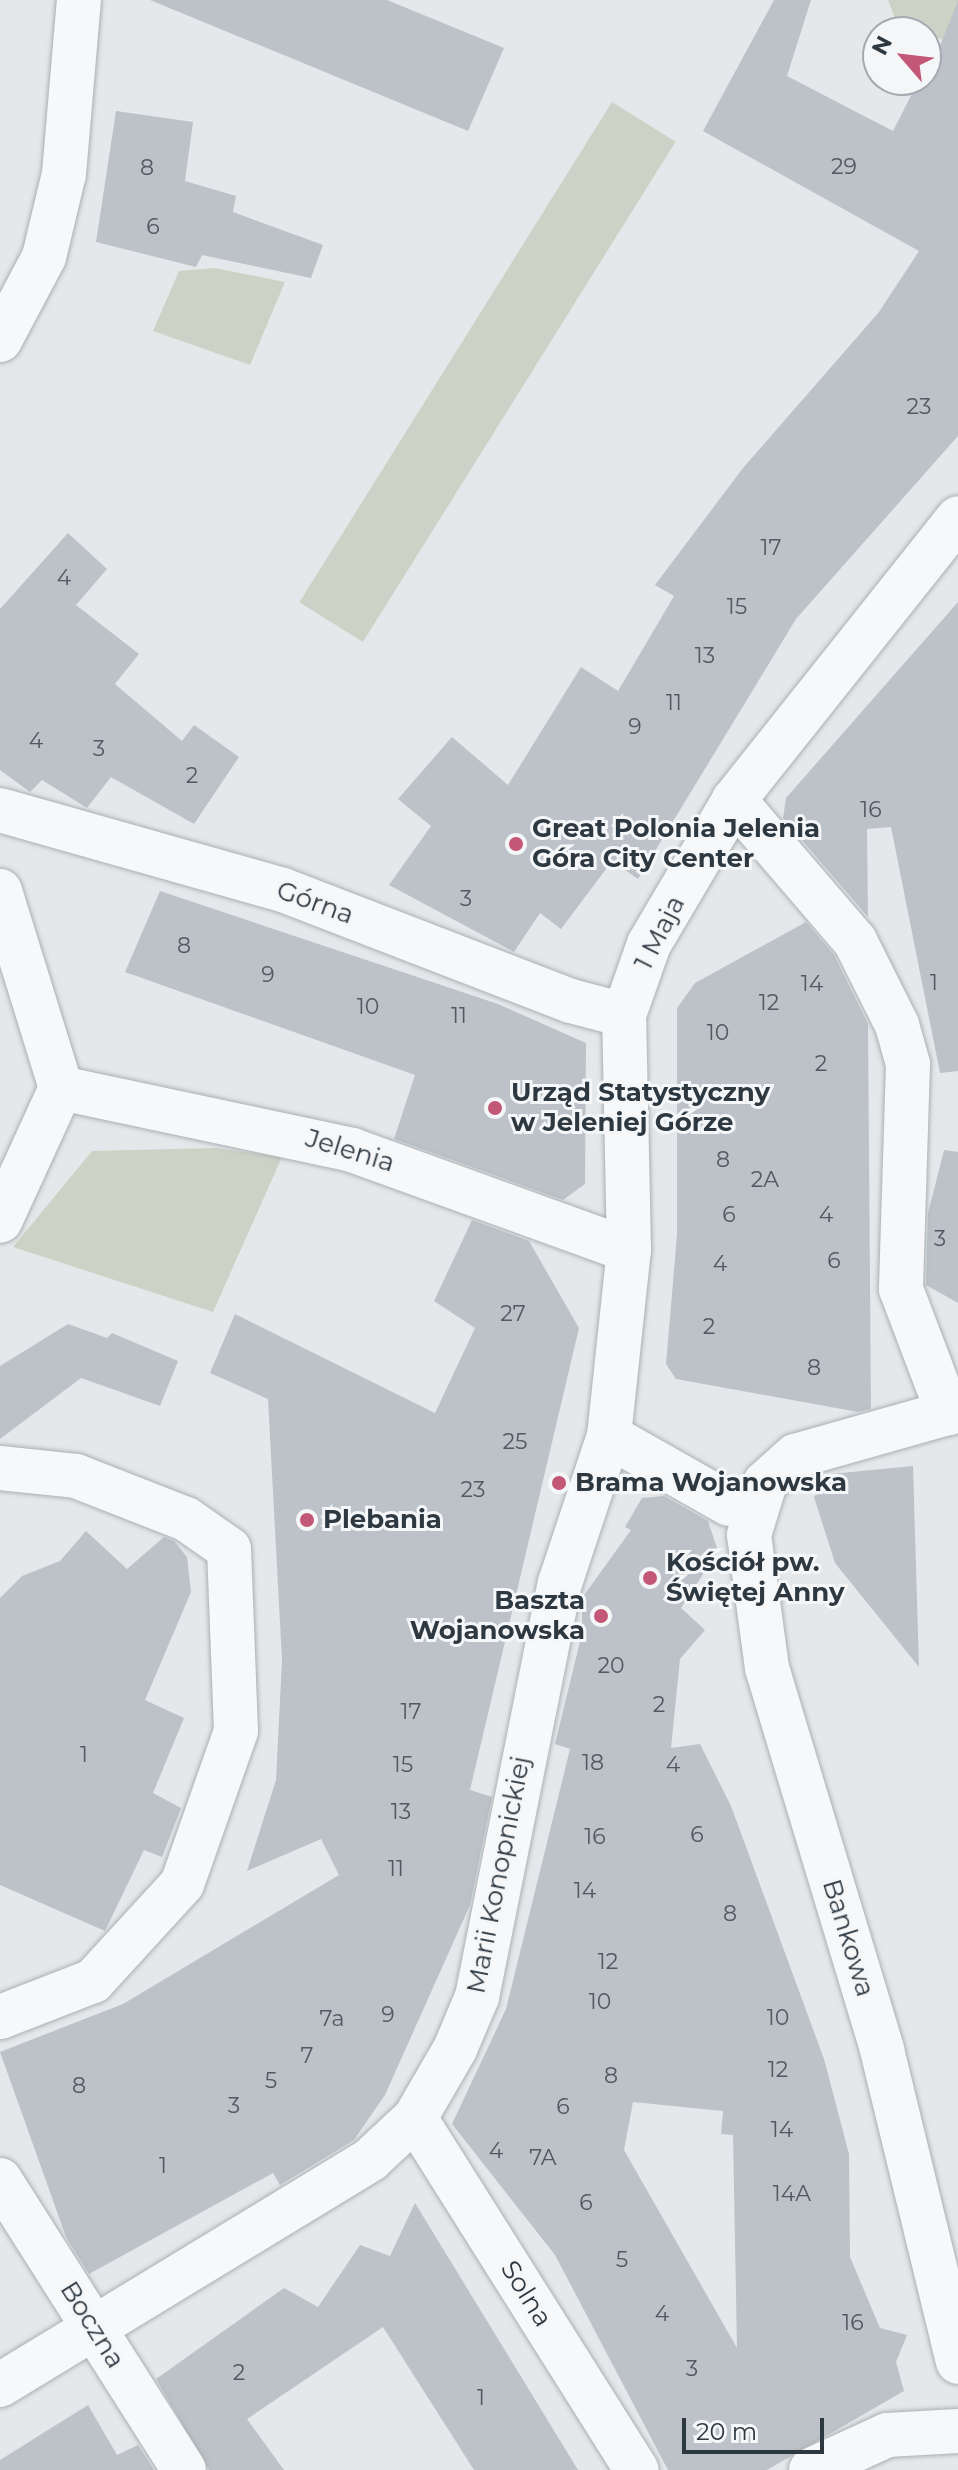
<!DOCTYPE html>
<html>
<head>
<meta charset="utf-8">
<style>
  body { margin:0 }
  #map { position:relative; width:958px; height:2470px; overflow:hidden; background:#e4e8ea; font-family:Montserrat,sans-serif }
  div>[style] { position:absolute }
  [style*='--x'] { left:calc(var(--x)*1px); top:calc(var(--y)*1px); width:calc(var(--w)*1px); rotate:calc(var(--a)*1deg) }
  .green>* { inset:0; background:#ccd3c6; transform-origin:0 0 }
  .building>* { inset:0; background:#bcc2c7 }
  .roads { filter:drop-shadow(0 0 2px #a9b0b4) drop-shadow(0 0 2px #a9b0b4) }
  .minor>* { height:44px; margin:-22px; padding:0 22px; transform-origin:22px; border-radius:22px; background:#f6f8f9 }
  .dots>* { width:22px; height:22px; translate:-50% -50%; box-sizing:border-box; border:4px solid #f4f6f8; border-radius:50% }
  span { translate:-50% -50%; white-space:nowrap; text-align:center; line-height:1.15; -webkit-text-stroke:6px #f4f6f8; paint-order:stroke }
  .number-label { font-size:22px; color:#515a62 }
  .number-label span { -webkit-text-stroke-width:0 }
  .poi-label { font-size:26px; color:#2d3841; font-weight:700 }
  .left { translate:0 -50%; text-align:left }
  .right { translate:-100% -50%; text-align:right }
  .street-label { font-size:26px; color:#2d3841 }
  .north { position:absolute; left:862px; top:16px; width:80px; height:80px; box-sizing:border-box; background:#f4f6f8; border:2px solid #a4aaaf; border-radius:50%; rotate:298deg; font-size:22px; font-weight:700; line-height:32px; text-align:center; color:#2d3841 }
  .north::after { content:''; display:block; margin:auto; width:28px; height:36px; background:#c25778; clip-path:polygon(50% 0,100% 100%,50% 72%,0 100%) }
  .scale { position:absolute; left:682px; top:2418px; width:142px; height:36px; box-sizing:border-box; border:4px solid #2d3841; border-top:0; padding-left:10px; font-size:24px; line-height:28px; white-space:nowrap; color:#2d3841; -webkit-text-stroke:6px #f4f6f8; paint-order:stroke }
</style>
</head>
<body>
<div id="map">
  <div class="green">
    <div style="clip-path:polygon(888px 0,958px 0,958px 45px,897px 24px)"></div>
    <div style="left:612px;top:102px;width:75px;height:590px;rotate:32deg"></div>
    <div style="clip-path:polygon(215px 268px,285px 282px,250px 365px,153px 331px,179px 271px)"></div>
    <div style="clip-path:polygon(215px 1148px,282px 1157px,213px 1312px,13px 1247px,92px 1151px)"></div>
  </div>
  <div class="building">
    <div style="clip-path:polygon(150px 0,387px 0,504px 48px,468px 131px)"></div>
    <div style="clip-path:polygon(774px 0,811px 0,787px 76px,893px 131px,919px 80px,926px 80px,958px 1px,958px 436px,796px 619px,638px 879px,612px 861px,561px 929px,540px 913px,514px 952px,389px 885px,431px 826px,398px 799px,452px 737px,508px 785px,581px 667px,618px 691px,674px 596px,655px 585px,743px 468px,879px 312px,919px 251px,703px 131px)"></div>
    <div style="clip-path:polygon(116px 111px,193px 122px,185px 181px,236px 196px,233px 212px,323px 245px,311px 278px,202px 255px,196px 267px,96px 242px)"></div>
    <div style="clip-path:polygon(68px 533px,107px 569px,76px 605px,139px 654px,115px 684px,182px 741px,194px 725px,239px 757px,194px 824px,111px 777px,87px 808px,42px 780px,30px 792px,0 770px,0 609px)"></div>
    <div style="clip-path:polygon(958px 602px,958px 1071px,940px 1073px,891px 827px,867px 829px,868px 917px,783px 818px,786px 798px)"></div>
    <div style="clip-path:polygon(160px 891px,498px 1004px,586px 1043px,585px 1184px,563px 1200px,394px 1139px,415px 1075px,125px 972px)"></div>
    <div style="clip-path:polygon(806px 922px,834px 955px,868px 1024px,871px 1409px,858px 1412px,676px 1379px,666px 1364px,677px 1235px,677px 1008px,695px 983px)"></div>
    <div style="clip-path:polygon(944px 1150px,958px 1152px,958px 1303px,926px 1285px,928px 1213px)"></div>
    <div style="clip-path:polygon(472px 1220px,529px 1241px,579px 1328px,470px 1790px,492px 1797px,470px 1905px,385px 2095px,354px 2140px,280px 2185px,273px 2173px,89px 2274px,66px 2237px,0 2052px,123px 2004px,339px 1875px,321px 1839px,247px 1871px,276px 1780px,282px 1660px,268px 1399px,210px 1373px,235px 1314px,435px 1413px,475px 1328px,434px 1301px)"></div>
    <div style="clip-path:polygon(68px 1324px,107px 1338px,112px 1333px,178px 1361px,160px 1406px,81px 1378px,0 1439px,0 1366px)"></div>
    <div style="clip-path:polygon(913px 1466px,919px 1667px,835px 1563px,814px 1497px,831px 1474px)"></div>
    <div style="clip-path:polygon(evenodd,664px 1496px,708px 1521px,718px 1551px,681px 1608px,705px 1630px,680px 1659px,671px 1748px,700px 1744px,731px 1806px,824px 2059px,849px 2154px,850px 2257px,880px 2328px,907px 2335px,896px 2362px,904px 2391px,767px 2470px,668px 2470px,555px 2255px,452px 2124px,506px 2009px,570px 1749px,555px 1744px,582px 1633px,582px 1598px,631px 1530px,625px 1527px,642px 1498px,664px 1496px,633px 2102px,723px 2111px,721px 2134px,733px 2135px,737px 2348px,624px 2150px,633px 2102px)"></div>
    <div style="clip-path:polygon(86px 1531px,127px 1569px,164px 1537px,174px 1541px,187px 1557px,191px 1592px,145px 1700px,184px 1718px,153px 1793px,181px 1808px,162px 1857px,144px 1850px,105px 1931px,0 1885px,0 1598px,22px 1576px,60px 1561px)"></div>
    <div style="clip-path:polygon(415px 2203px,578px 2470px,474px 2470px,383px 2327px,247px 2419px,284px 2470px,209px 2470px,156px 2379px,284px 2288px,318px 2307px,360px 2245px,390px 2256px)"></div>
    <div style="clip-path:polygon(88px 2405px,117px 2455px,138px 2445px,154px 2470px,0 2470px,0 2460px)"></div>
  </div>
  <div class="roads">
    <div class="minor">
      <div style="--x:0;--y:340;--w:94;--a:-62.1"></div>
      <div style="--x:44;--y:257;--w:85;--a:-76.5"></div>
      <div style="--x:64;--y:174;--w:175;--a:-85.1"></div>
      <div style="--x:734;--y:800;--w:186;--a:49.4"></div>
      <div style="--x:855;--y:941;--w:94;--a:63.4"></div>
      <div style="--x:897;--y:1025;--w:41;--a:74.2"></div>
      <div style="--x:908;--y:1064;--w:225;--a:91.8"></div>
      <div style="--x:901;--y:1289;--w:133;--a:69.2"></div>
      <div style="--x:0;--y:810;--w:294;--a:15.8"></div>
      <div style="--x:283;--y:890;--w:309;--a:21.1"></div>
      <div style="--x:571;--y:1001;--w:55;--a:14.8"></div>
      <div style="--x:0;--y:891;--w:206;--a:72.8"></div>
      <div style="--x:61;--y:1088;--w:146;--a:114.6"></div>
      <div style="--x:61;--y:1088;--w:298;--a:12"></div>
      <div style="--x:352;--y:1150;--w:294;--a:19.9"></div>
      <div style="--x:958;--y:1410;--w:169;--a:164.2"></div>
      <div style="--x:795;--y:1456;--w:40;--a:138"></div>
      <div style="--x:765;--y:1483;--w:54;--a:107.1"></div>
      <div style="--x:749;--y:1535;--w:134;--a:82.3"></div>
      <div style="--x:767;--y:1668;--w:399;--a:73.2"></div>
      <div style="--x:882;--y:2050;--w:321;--a:76.3"></div>
      <div style="--x:609;--y:1436;--w:138;--a:29.5"></div>
      <div style="--x:0;--y:1468;--w:76;--a:6"></div>
      <div style="--x:76;--y:1476;--w:118;--a:21.4"></div>
      <div style="--x:186;--y:1519;--w:52;--a:34.9"></div>
      <div style="--x:229;--y:1549;--w:182;--a:87.8"></div>
      <div style="--x:236;--y:1731;--w:162;--a:109.4"></div>
      <div style="--x:182;--y:1884;--w:132;--a:132.5"></div>
      <div style="--x:93;--y:1981;--w:100;--a:158.8"></div>
      <div style="--x:415;--y:2118;--w:416;--a:57.8"></div>
      <div style="--x:0;--y:2180;--w:343;--a:57.6"></div>
      <div style="--x:0;--y:2385;--w:434;--a:-31.3"></div>
      <div style="--x:371;--y:2159;--w:60;--a:-43"></div>
      <div style="--x:415;--y:2118;--w:80;--a:-59.9"></div>
      <div style="--x:455;--y:2049;--w:56;--a:-67.1"></div>
      <div style="--x:477;--y:1997;--w:422;--a:-78.7"></div>
      <div style="--x:560;--y:1583;--w:155;--a:-71.6"></div>
      <div style="--x:609;--y:1436;--w:187;--a:-83.9"></div>
      <div style="--x:629;--y:1250;--w:235;--a:-91.2"></div>
      <div style="--x:624;--y:1015;--w:75;--a:-70.6"></div>
      <div style="--x:649;--y:944;--w:167;--a:-59.4"></div>
      <div style="--x:734;--y:800;--w:360;--a:-51.5"></div>
      <div style="--x:811;--y:2470;--w:84;--a:-24.7"></div>
      <div style="--x:887;--y:2435;--w:71;--a:-3.2"></div>
    </div>
  </div>
  <div class="dots">
    <div style="left:516px;top:844px;background:#c25778"></div>
    <div style="left:495px;top:1108px;background:#c25778"></div>
    <div style="left:559px;top:1483px;background:#c25778"></div>
    <div style="left:307px;top:1520px;background:#c25778"></div>
    <div style="left:650px;top:1578px;background:#c25778"></div>
    <div style="left:601px;top:1616px;background:#c25778"></div>
  </div>
  <div class="number-label">
    <span style="left:844px;top:167px">29</span>
    <span style="left:147px;top:168px">8</span>
    <span style="left:153px;top:227px">6</span>
    <span style="left:919px;top:407px">23</span>
    <span style="left:771px;top:548px">17</span>
    <span style="left:64px;top:578px">4</span>
    <span style="left:737px;top:607px">15</span>
    <span style="left:705px;top:656px">13</span>
    <span style="left:674px;top:703px">11</span>
    <span style="left:635px;top:727px">9</span>
    <span style="left:36px;top:741px">4</span>
    <span style="left:99px;top:749px">3</span>
    <span style="left:192px;top:776px">2</span>
    <span style="left:871px;top:810px">16</span>
    <span style="left:466px;top:899px">3</span>
    <span style="left:184px;top:946px">8</span>
    <span style="left:268px;top:975px">9</span>
    <span style="left:934px;top:983px">1</span>
    <span style="left:812px;top:984px">14</span>
    <span style="left:769px;top:1003px">12</span>
    <span style="left:368px;top:1007px">10</span>
    <span style="left:459px;top:1016px">11</span>
    <span style="left:718px;top:1033px">10</span>
    <span style="left:821px;top:1064px">2</span>
    <span style="left:723px;top:1160px">8</span>
    <span style="left:765px;top:1180px">2A</span>
    <span style="left:729px;top:1215px">6</span>
    <span style="left:826px;top:1215px">4</span>
    <span style="left:940px;top:1239px">3</span>
    <span style="left:834px;top:1261px">6</span>
    <span style="left:720px;top:1264px">4</span>
    <span style="left:513px;top:1314px">27</span>
    <span style="left:709px;top:1327px">2</span>
    <span style="left:814px;top:1368px">8</span>
    <span style="left:515px;top:1442px">25</span>
    <span style="left:473px;top:1490px">23</span>
    <span style="left:611px;top:1666px">20</span>
    <span style="left:659px;top:1705px">2</span>
    <span style="left:411px;top:1712px">17</span>
    <span style="left:84px;top:1755px">1</span>
    <span style="left:593px;top:1763px">18</span>
    <span style="left:403px;top:1765px">15</span>
    <span style="left:673px;top:1765px">4</span>
    <span style="left:401px;top:1812px">13</span>
    <span style="left:697px;top:1835px">6</span>
    <span style="left:595px;top:1837px">16</span>
    <span style="left:396px;top:1869px">11</span>
    <span style="left:585px;top:1891px">14</span>
    <span style="left:730px;top:1914px">8</span>
    <span style="left:608px;top:1962px">12</span>
    <span style="left:600px;top:2002px">10</span>
    <span style="left:388px;top:2015px">9</span>
    <span style="left:778px;top:2018px">10</span>
    <span style="left:332px;top:2019px">7a</span>
    <span style="left:307px;top:2056px">7</span>
    <span style="left:778px;top:2070px">12</span>
    <span style="left:611px;top:2076px">8</span>
    <span style="left:271px;top:2081px">5</span>
    <span style="left:79px;top:2086px">8</span>
    <span style="left:234px;top:2106px">3</span>
    <span style="left:563px;top:2107px">6</span>
    <span style="left:782px;top:2130px">14</span>
    <span style="left:496px;top:2151px">4</span>
    <span style="left:543px;top:2158px">7A</span>
    <span style="left:163px;top:2166px">1</span>
    <span style="left:792px;top:2194px">14A</span>
    <span style="left:586px;top:2203px">6</span>
    <span style="left:622px;top:2260px">5</span>
    <span style="left:662px;top:2314px">4</span>
    <span style="left:853px;top:2323px">16</span>
    <span style="left:692px;top:2369px">3</span>
    <span style="left:239px;top:2373px">2</span>
    <span style="left:481px;top:2398px">1</span>
  </div>
  <div class="poi-label">
    <span class="left" style="left:532px;top:844px">Great Polonia Jelenia<br>Góra City Center</span>
    <span class="left" style="left:511px;top:1108px">Urząd Statystyczny<br>w Jeleniej Górze</span>
    <span class="left" style="left:575px;top:1483px">Brama Wojanowska</span>
    <span class="left" style="left:323px;top:1520px">Plebania</span>
    <span class="left" style="left:666px;top:1578px">Kościół pw.<br>Świętej Anny</span>
    <span class="right" style="left:585px;top:1616px">Baszta<br>Wojanowska</span>
  </div>
  <div class="street-label">
    <span style="left:315px;top:903px;rotate:20deg">Górna</span>
    <span style="left:660px;top:933px;rotate:-63deg">1 Maja</span>
    <span style="left:350px;top:1151px;rotate:17deg">Jelenia</span>
    <span style="left:499px;top:1875px;rotate:-79deg">Marii Konopnickiej</span>
    <span style="left:848px;top:1938px;rotate:73deg">Bankowa</span>
    <span style="left:526px;top:2294px;rotate:58deg">Solna</span>
    <span style="left:92px;top:2325px;rotate:58deg">Boczna</span>
  </div>
  <div class="north">N</div>
  <div class="scale">20 m</div>
</div>
</body>
</html>
